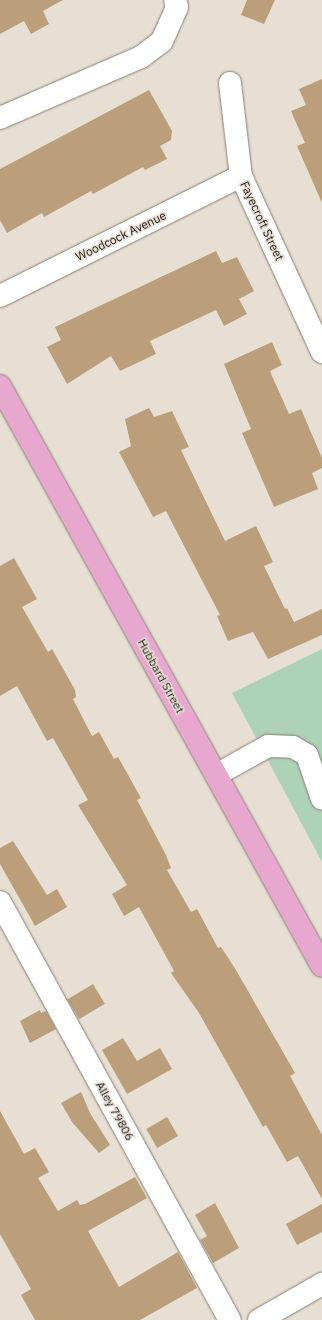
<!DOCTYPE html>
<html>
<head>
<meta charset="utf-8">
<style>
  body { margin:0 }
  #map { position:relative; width:322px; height:1320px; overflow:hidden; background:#e7dfd3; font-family:"IBM Plex Sans",sans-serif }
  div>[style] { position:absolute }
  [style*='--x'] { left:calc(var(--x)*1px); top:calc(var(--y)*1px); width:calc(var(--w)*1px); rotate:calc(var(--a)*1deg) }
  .green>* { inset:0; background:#aed2b7 }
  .building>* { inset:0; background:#ba9f7a; transform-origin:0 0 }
  .roads { filter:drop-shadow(0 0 1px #888076) drop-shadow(0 0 1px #888076) }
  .minor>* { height:22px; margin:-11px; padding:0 11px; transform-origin:11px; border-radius:11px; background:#fff }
  .major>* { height:22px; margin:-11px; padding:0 11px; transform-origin:11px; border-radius:11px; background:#e8a7ce }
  span { translate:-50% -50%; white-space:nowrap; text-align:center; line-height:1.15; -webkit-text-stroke:3px #e7dfd3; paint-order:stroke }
  .street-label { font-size:12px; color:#23201c }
</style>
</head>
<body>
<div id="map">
  <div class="green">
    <div style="clip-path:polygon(322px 649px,322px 862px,232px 693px)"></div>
  </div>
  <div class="building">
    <div style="clip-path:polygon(0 0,63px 0,43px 11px,49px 24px,31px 34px,24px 21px,0 34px)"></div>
    <div style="clip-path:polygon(247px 0,275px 0,264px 24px,241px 15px)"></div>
    <div style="clip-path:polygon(322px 79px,322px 203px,297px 146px,305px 143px,291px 111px,306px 105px,299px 89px)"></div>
    <div style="clip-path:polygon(149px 90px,172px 131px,171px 140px,160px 146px,167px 159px,145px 170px,143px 167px,93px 194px,91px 191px,44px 217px,42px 213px,7px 233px,0 220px,0 169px)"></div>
    <div style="clip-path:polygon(216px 251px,222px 263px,237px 257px,254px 291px,239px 299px,247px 314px,224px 326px,216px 310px,150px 341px,156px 354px,120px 371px,111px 356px,67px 384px,47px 347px,61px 340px,55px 327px)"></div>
    <div style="clip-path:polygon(272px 342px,282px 365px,270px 371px,272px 376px,289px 414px,301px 409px,322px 458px,322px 468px,312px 473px,318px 489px,274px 507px,242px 433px,251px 429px,224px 364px)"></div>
    <div style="clip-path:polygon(149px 408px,154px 417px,172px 411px,189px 447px,181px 450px,225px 541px,256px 526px,273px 562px,264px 566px,285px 609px,287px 608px,294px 622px,322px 609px,322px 635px,268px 659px,253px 632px,228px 641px,217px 616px,220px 615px,166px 511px,153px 517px,119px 452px,131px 446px,125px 419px)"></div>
    <div style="clip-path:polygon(14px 558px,37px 599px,22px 607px,48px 652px,52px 649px,75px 690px,76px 697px,73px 699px,92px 736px,99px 732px,114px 759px,118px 757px,141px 798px,137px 800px,166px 855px,171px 868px,167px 870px,191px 912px,197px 909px,218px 948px,221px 947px,236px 970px,295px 1073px,290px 1076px,322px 1135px,322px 1199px,298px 1156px,287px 1162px,266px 1125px,263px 1127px,199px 1013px,171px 973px,174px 971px,139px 907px,124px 916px,112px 894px,127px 885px,78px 805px,88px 800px,53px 738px,47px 741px,17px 686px,0 696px,0 566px)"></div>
    <div style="clip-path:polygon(13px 841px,47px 895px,57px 889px,67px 907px,35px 926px,0 864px,0 848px)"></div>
    <div style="left:93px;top:984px;width:23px;height:30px;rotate:59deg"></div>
    <div style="clip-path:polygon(40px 1010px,41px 1013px,46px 1011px,56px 1029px,30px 1043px,20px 1021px)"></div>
    <div style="clip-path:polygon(123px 1038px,137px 1061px,160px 1048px,172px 1069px,127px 1094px,102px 1050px)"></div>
    <div style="clip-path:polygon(81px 1092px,90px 1113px,110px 1145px,99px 1153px,72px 1122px,61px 1103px)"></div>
    <div style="clip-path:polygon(0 1111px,24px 1154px,35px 1148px,49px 1172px,38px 1178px,58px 1211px,77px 1200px,80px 1205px,85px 1204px,135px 1177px,147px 1198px,88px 1231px,119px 1287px,178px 1252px,197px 1288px,140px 1320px,35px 1320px,21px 1295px,31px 1289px,0 1234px)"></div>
    <div style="left:167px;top:1117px;width:22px;height:24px;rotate:60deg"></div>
    <div style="clip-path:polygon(215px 1203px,239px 1248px,213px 1263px,200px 1240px,207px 1236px,195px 1215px)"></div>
    <div style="clip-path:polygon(322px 1204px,322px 1232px,297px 1245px,286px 1224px)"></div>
  </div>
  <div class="roads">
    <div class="minor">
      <div style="--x:230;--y:83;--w:94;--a:83.3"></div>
      <div style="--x:241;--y:176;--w:194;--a:65.3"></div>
      <div style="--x:0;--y:118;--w:154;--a:-23.4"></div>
      <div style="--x:141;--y:57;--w:26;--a:-37"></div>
      <div style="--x:162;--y:41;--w:37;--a:-66"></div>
      <div style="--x:177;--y:7;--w:7;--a:-106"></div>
      <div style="--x:0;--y:296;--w:269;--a:-26.5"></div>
      <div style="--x:216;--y:775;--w:60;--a:-29.1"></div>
      <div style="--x:268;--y:746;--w:25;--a:2"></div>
      <div style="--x:293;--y:747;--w:16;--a:30"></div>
      <div style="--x:307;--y:755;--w:46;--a:71.2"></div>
      <div style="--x:0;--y:902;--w:477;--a:61.2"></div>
      <div style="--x:259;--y:1320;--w:73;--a:-29.7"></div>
    </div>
    <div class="major">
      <div style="--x:0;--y:386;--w:663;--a:60.96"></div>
    </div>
  </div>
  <div class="street-label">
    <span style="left:262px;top:221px;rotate:65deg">Fayecroft Street</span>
    <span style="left:121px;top:236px;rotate:-26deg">Woodcock Avenue</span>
    <span style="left:161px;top:676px;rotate:61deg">Hubbard Street</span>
    <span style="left:115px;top:1111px;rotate:61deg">Alley 79806</span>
  </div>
</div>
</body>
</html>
